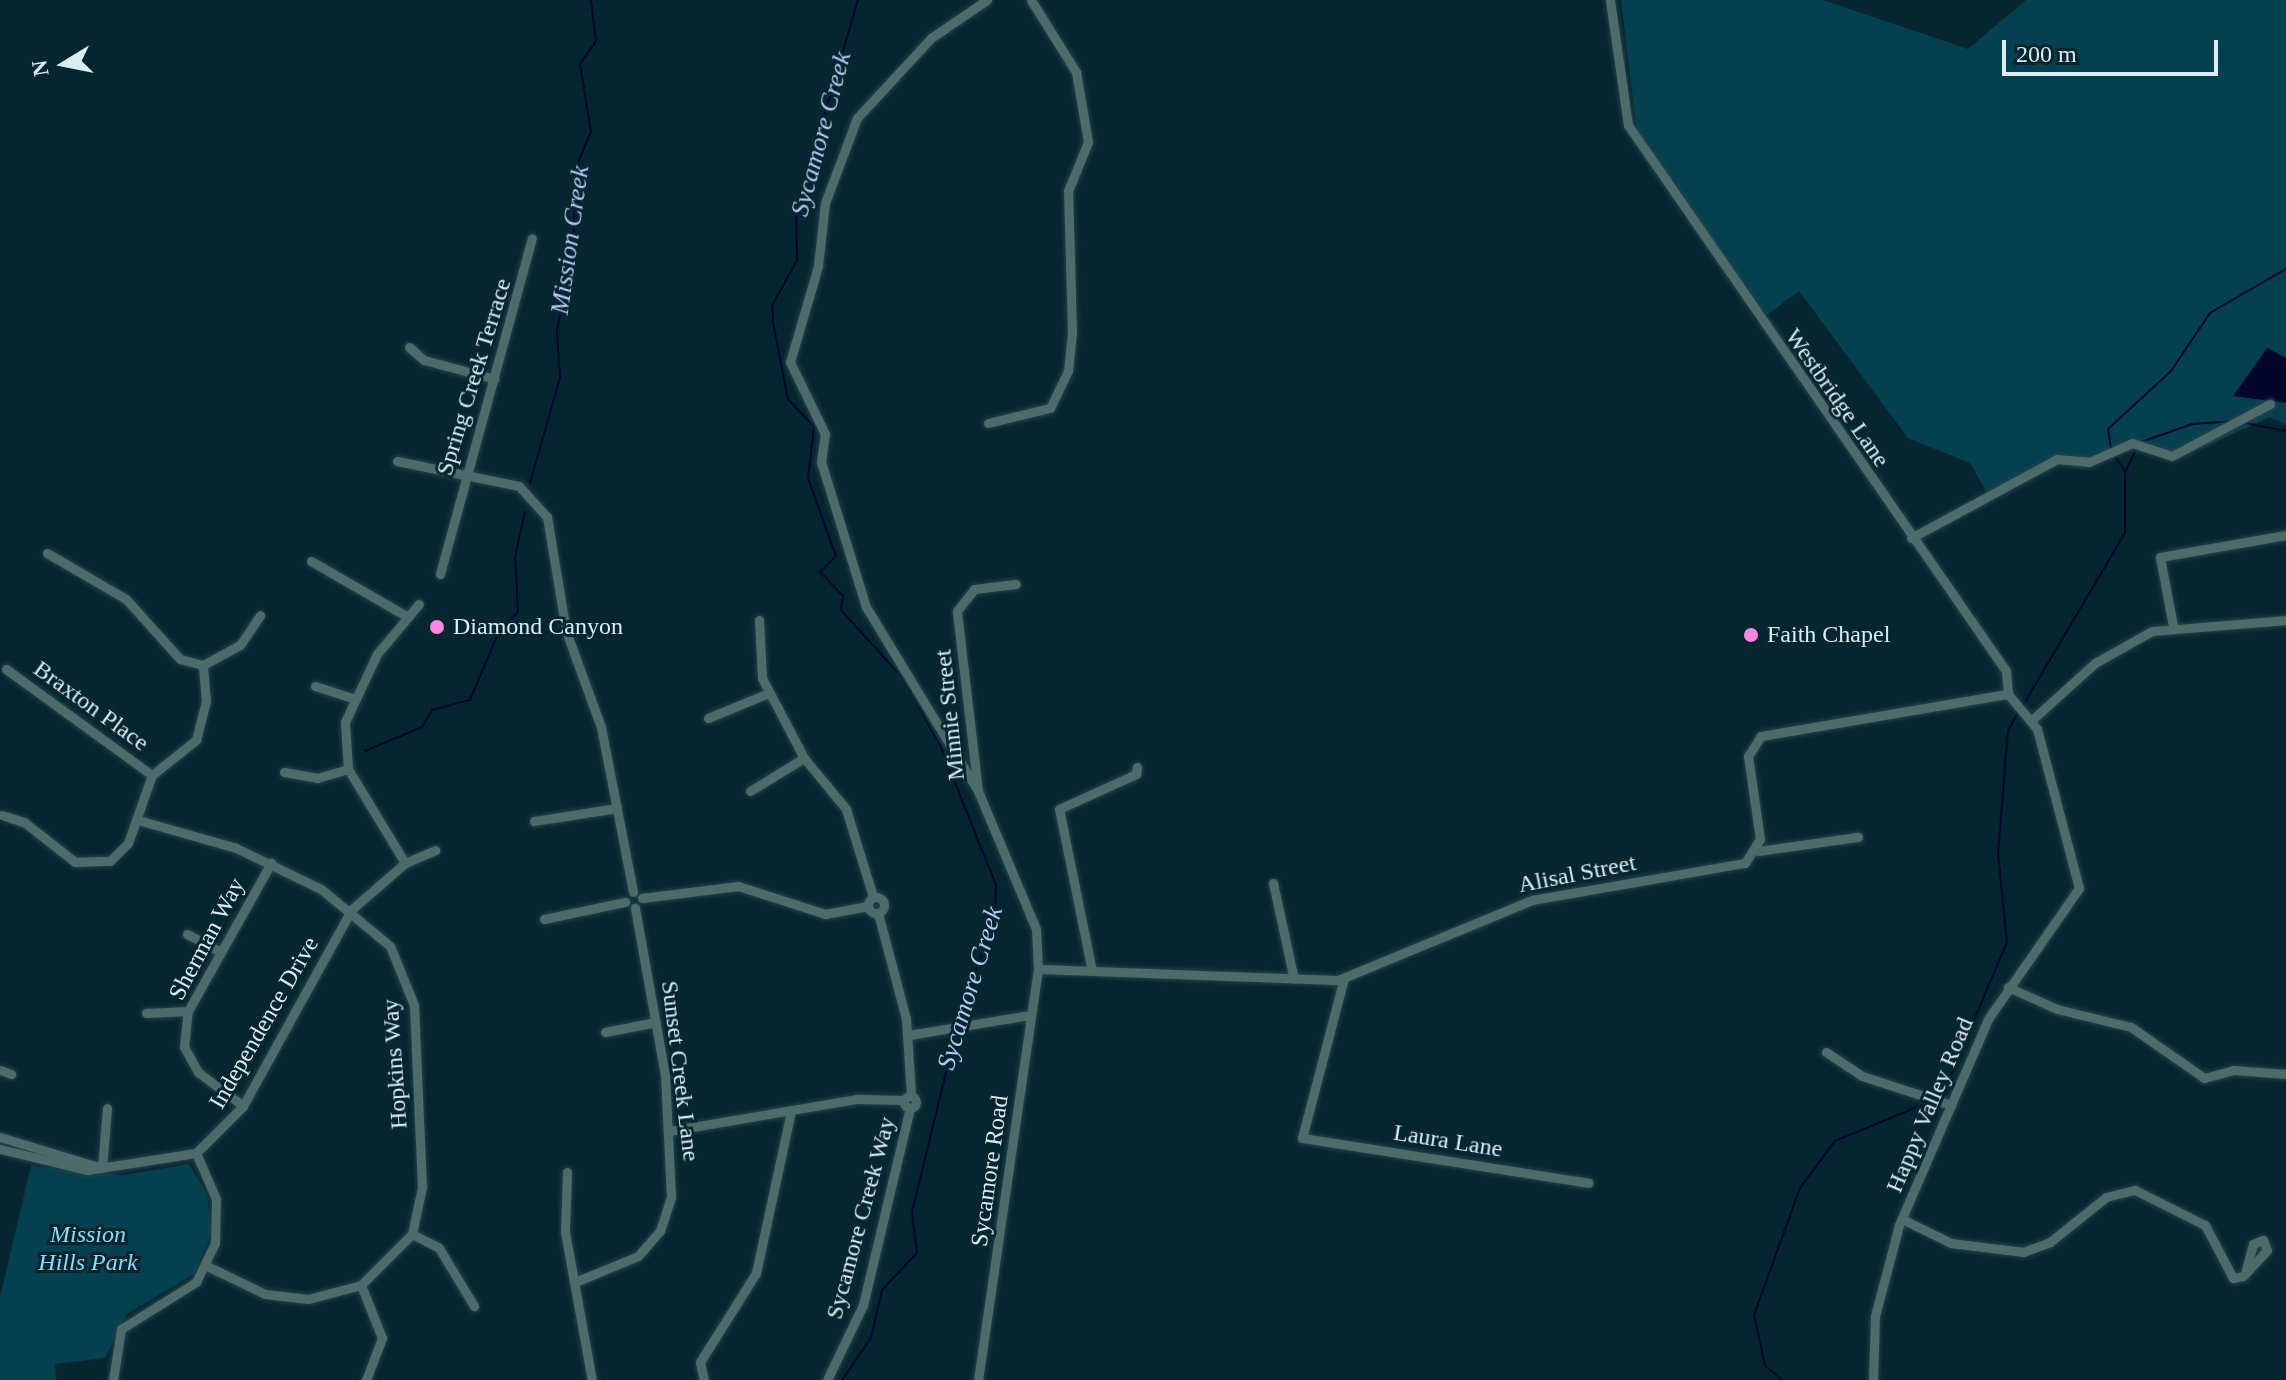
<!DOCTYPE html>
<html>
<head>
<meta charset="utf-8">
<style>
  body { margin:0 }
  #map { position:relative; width:2286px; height:1380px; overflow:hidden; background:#06262f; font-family:Georgia,serif }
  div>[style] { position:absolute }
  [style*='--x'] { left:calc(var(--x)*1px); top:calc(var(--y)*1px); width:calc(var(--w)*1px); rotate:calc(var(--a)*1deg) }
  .green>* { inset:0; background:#054050 }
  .water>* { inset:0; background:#02062c }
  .stream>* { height:2px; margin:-1px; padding:0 1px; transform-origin:1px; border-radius:1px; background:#02062c }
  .roads { filter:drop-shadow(0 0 2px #24424a) drop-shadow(0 0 2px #24424a) }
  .minor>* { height:9px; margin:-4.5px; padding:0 4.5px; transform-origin:4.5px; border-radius:4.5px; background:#4e6b6c }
  .minor>.ring { margin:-4.5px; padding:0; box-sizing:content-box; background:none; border:9px solid #4e6b6c; border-radius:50% }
  .dots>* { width:22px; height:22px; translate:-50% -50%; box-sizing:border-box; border:4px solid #06262f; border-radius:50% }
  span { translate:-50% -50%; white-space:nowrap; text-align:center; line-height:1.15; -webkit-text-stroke:6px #06262f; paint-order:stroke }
  .street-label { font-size:24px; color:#dbecf3 }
  .poi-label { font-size:24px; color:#dbecf3 }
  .left { translate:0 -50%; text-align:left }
  .park-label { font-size:24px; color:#8ddbf6; font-style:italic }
  .water-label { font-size:26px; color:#b6c8f4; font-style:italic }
  .north { position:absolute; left:24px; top:24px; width:80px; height:80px; -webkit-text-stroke:6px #06262f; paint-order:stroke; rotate:260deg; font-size:22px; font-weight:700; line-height:32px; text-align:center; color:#dbecf3 }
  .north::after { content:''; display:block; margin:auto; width:28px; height:36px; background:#dbecf3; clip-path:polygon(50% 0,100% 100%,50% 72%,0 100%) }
  .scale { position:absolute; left:2002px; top:40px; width:216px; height:36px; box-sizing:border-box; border:4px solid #dbecf3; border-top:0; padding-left:10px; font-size:24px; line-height:28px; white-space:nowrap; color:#dbecf3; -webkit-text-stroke:6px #06262f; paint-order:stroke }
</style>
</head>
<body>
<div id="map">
  <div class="green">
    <div style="clip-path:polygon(1621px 0,1823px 0,1968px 49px,2026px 0,2286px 0,2286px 424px,2270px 417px,2173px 461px,2133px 448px,2082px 469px,2057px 465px,1990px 498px,1970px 463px,1908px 438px,1799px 291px,1763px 318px,1637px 133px)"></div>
    <div style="clip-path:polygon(189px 1164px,207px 1194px,212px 1231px,194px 1274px,127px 1314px,105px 1358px,55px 1364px,56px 1380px,0 1380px,0 1297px,31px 1166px,124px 1175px)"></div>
  </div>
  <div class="water">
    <div style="clip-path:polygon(2267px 348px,2286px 358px,2286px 403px,2233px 396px)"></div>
  </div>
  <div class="stream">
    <div style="--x:858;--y:0;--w:219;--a:106.4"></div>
    <div style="--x:796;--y:210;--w:50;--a:88.9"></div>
    <div style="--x:797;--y:260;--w:52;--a:118.5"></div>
    <div style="--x:772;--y:306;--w:16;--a:86"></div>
    <div style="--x:773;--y:322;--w:78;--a:79"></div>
    <div style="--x:788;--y:399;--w:38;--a:47"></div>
    <div style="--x:814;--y:427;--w:51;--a:96.7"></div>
    <div style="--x:808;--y:478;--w:83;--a:70.3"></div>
    <div style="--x:836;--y:556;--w:23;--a:135"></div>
    <div style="--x:820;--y:572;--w:33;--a:46"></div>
    <div style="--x:843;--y:596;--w:14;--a:98"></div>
    <div style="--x:841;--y:610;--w:89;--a:47.7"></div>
    <div style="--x:901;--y:676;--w:79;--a:60.5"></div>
    <div style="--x:940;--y:745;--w:151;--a:68.2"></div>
    <div style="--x:996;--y:885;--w:32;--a:92"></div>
    <div style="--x:995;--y:917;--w:115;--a:109.9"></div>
    <div style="--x:2245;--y:423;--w:42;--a:11"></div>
    <div style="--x:2141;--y:442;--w:54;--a:-19.4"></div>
    <div style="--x:2192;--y:424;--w:39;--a:-4"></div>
    <div style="--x:2111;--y:450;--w:21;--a:-98"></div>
    <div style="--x:2108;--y:429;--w:86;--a:-42.6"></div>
    <div style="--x:2171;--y:371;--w:70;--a:-56.1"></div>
    <div style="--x:2210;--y:313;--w:88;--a:-30.1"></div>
    <div style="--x:2126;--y:470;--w:25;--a:-64"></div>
    <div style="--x:530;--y:483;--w:109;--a:-74.1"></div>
    <div style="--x:560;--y:378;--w:47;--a:-93.7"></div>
    <div style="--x:557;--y:331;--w:93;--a:-79.4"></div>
    <div style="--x:574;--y:240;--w:71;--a:-89.2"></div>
    <div style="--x:575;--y:169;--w:40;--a:-66.6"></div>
    <div style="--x:591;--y:132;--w:69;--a:-99.2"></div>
    <div style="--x:580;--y:64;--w:28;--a:-55"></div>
    <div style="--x:596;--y:41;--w:41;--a:-97"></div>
    <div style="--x:2022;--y:707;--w:202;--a:-59.4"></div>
    <div style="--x:2125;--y:533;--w:61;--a:-90"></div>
    <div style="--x:2125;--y:472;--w:19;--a:-122"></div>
    <div style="--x:365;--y:751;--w:62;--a:-22.8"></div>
    <div style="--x:422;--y:727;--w:20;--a:-60"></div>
    <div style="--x:432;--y:710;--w:39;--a:-15"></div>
    <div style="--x:470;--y:700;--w:77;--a:-67.1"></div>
    <div style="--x:500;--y:629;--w:25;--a:-43"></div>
    <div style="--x:518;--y:612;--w:55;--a:-93.1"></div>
    <div style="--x:515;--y:557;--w:46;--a:-77.5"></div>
    <div style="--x:1933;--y:1097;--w:26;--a:-50"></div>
    <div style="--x:1950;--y:1077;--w:147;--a:-67.1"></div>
    <div style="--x:2007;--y:942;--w:88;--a:-95.8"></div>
    <div style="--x:1998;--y:854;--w:123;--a:-85.4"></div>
    <div style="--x:2008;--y:731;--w:21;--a:-62"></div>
    <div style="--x:842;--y:1380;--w:51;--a:-55.4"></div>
    <div style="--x:871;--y:1338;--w:49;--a:-77.1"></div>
    <div style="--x:882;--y:1290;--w:51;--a:-46.6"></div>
    <div style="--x:917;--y:1253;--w:41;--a:-97"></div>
    <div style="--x:912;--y:1212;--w:185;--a:-76.3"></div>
    <div style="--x:1782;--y:1380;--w:23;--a:-139"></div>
    <div style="--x:1765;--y:1365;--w:51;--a:-102.4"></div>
    <div style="--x:1754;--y:1315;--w:135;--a:-70.1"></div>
    <div style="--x:1800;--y:1188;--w:59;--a:-53.3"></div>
    <div style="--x:1835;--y:1141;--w:102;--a:-22.5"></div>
  </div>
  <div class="roads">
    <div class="minor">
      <div style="--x:1610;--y:0;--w:126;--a:81.8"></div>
      <div style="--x:1628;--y:125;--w:664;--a:55.3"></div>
      <div style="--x:2006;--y:671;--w:23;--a:85"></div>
      <div style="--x:409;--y:347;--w:20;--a:41"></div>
      <div style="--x:424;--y:360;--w:73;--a:15"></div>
      <div style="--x:988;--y:423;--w:64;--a:-13.6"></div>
      <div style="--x:1050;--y:408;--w:41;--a:-64.1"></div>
      <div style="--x:1068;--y:371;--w:39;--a:-84"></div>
      <div style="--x:1072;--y:332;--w:141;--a:-91.6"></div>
      <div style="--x:1068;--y:191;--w:53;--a:-67.8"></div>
      <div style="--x:1088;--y:142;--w:71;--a:-99.7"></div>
      <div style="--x:1076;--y:72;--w:85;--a:-122"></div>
      <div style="--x:397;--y:461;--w:125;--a:11.6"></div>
      <div style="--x:519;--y:486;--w:42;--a:47.9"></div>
      <div style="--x:547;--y:517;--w:116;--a:80.5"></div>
      <div style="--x:566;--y:631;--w:102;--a:70"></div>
      <div style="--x:601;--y:727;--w:168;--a:79"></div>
      <div style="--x:1911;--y:538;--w:166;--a:-28.4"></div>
      <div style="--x:2057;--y:459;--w:32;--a:5"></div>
      <div style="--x:2089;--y:462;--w:47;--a:-23.8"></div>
      <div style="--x:2132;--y:443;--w:42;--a:18"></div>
      <div style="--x:2172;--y:456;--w:111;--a:-28"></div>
      <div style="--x:47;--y:553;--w:91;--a:30.2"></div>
      <div style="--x:126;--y:599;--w:81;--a:48"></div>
      <div style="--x:180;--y:659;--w:24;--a:15"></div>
      <div style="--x:311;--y:561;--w:112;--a:30"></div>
      <div style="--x:440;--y:574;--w:348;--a:-74.7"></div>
      <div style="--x:759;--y:620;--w:58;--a:87"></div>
      <div style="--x:762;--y:678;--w:90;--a:62.3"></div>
      <div style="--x:804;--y:758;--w:66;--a:50.5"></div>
      <div style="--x:846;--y:809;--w:92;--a:72.9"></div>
      <div style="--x:2173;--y:626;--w:70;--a:-100.7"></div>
      <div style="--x:2160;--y:557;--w:128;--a:-9.9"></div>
      <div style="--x:6;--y:669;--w:180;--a:36"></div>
      <div style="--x:315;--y:686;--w:39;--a:18"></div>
      <div style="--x:708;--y:718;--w:66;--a:-22.3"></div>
      <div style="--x:2033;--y:719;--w:84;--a:-42.1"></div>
      <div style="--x:2095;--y:663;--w:65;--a:-29.3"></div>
      <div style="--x:2152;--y:631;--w:134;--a:-4.7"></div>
      <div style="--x:284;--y:772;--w:34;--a:10"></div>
      <div style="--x:317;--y:778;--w:32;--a:-16"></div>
      <div style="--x:750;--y:791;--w:63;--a:-31.4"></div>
      <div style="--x:978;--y:791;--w:215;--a:-121.3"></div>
      <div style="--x:866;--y:607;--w:152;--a:-107.2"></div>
      <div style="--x:821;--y:462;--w:28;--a:-82"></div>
      <div style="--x:825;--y:434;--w:80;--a:-115.9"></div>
      <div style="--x:790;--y:362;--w:100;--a:-73.7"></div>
      <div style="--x:818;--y:266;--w:63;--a:-83.7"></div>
      <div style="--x:825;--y:203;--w:91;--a:-69.4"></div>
      <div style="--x:857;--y:118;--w:109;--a:-47.2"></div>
      <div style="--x:931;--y:38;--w:68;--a:-34.2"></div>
      <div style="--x:2;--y:815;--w:23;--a:18"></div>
      <div style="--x:24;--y:822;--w:65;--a:38.1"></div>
      <div style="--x:75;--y:862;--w:35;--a:-2"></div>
      <div style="--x:110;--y:861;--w:25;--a:-45"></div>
      <div style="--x:128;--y:843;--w:72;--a:-70.6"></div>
      <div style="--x:152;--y:775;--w:56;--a:-38.5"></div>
      <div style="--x:196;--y:740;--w:40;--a:-75.6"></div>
      <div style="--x:206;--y:701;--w:36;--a:-95"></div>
      <div style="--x:203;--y:665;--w:42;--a:-28.4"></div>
      <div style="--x:240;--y:645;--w:36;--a:-56"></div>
      <div style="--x:138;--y:820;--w:102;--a:15.9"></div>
      <div style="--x:236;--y:848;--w:94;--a:25.8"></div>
      <div style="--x:321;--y:889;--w:89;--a:39.6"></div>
      <div style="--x:390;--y:946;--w:64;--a:67.9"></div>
      <div style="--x:414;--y:1005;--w:182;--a:87.5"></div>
      <div style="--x:422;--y:1187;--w:48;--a:102"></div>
      <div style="--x:412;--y:1234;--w:72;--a:135"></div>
      <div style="--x:361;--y:1285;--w:55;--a:165.2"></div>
      <div style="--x:308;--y:1299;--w:43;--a:-173.4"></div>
      <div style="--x:265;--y:1294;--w:64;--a:-154.2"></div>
      <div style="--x:534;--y:821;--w:84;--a:-8.9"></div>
      <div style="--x:1758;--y:851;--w:101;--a:-8"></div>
      <div style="--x:405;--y:863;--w:110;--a:-121.2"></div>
      <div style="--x:348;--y:769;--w:47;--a:-93.7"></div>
      <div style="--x:345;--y:722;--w:75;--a:-64.8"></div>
      <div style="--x:377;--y:654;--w:65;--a:-50"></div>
      <div style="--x:1273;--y:883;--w:98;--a:77.7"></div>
      <div class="ring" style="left:868px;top:897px;width:7px;height:7px"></div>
      <div style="--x:642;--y:898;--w:97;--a:-7.1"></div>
      <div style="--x:738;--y:886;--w:91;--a:17.8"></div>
      <div style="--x:825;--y:914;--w:44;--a:-10.5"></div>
      <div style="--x:878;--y:913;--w:110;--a:75.2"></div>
      <div style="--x:906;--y:1019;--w:76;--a:86.2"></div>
      <div style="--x:544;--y:919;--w:83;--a:-11.9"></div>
      <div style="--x:187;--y:934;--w:38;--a:28"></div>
      <div style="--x:1091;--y:966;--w:160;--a:-101.5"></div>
      <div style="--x:1059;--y:809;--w:85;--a:-24.4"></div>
      <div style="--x:1136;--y:774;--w:7;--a:-82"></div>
      <div style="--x:1038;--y:969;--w:300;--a:2.1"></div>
      <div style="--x:1338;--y:980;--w:210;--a:-22.4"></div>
      <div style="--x:1532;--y:900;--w:216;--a:-9.9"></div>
      <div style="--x:1745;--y:863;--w:28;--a:-58"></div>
      <div style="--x:1760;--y:839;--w:84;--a:-98.2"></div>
      <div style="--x:1748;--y:756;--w:24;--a:-57"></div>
      <div style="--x:1761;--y:736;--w:251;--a:-9.7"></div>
      <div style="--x:1344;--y:978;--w:165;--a:104.7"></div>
      <div style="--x:1302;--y:1138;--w:290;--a:8.9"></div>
      <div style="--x:2008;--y:987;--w:54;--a:24.2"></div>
      <div style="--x:2057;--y:1009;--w:76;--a:13.7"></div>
      <div style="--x:2131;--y:1027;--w:89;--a:34.9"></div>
      <div style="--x:2204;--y:1078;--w:30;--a:-15"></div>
      <div style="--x:2233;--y:1070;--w:53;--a:4.3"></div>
      <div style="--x:146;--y:1013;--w:42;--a:-2.7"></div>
      <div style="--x:605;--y:1032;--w:52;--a:-11.1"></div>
      <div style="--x:909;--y:1035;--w:123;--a:-9.4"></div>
      <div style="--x:1826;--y:1052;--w:43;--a:33.7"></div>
      <div style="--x:1862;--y:1076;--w:94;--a:18"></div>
      <div style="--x:0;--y:1070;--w:12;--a:20"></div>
      <div class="ring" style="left:904px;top:1096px;width:3px;height:3px"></div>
      <div style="--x:243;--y:1106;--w:56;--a:-142.9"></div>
      <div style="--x:198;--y:1072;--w:29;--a:-119"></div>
      <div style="--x:184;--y:1047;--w:36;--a:-84"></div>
      <div style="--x:188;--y:1011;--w:170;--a:-60.7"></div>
      <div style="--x:669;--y:1131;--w:191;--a:-9.7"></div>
      <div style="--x:857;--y:1099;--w:47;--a:1.2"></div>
      <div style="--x:0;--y:1137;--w:103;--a:16.9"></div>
      <div style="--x:0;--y:1149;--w:89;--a:13.6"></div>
      <div style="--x:87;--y:1170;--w:110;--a:-8.9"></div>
      <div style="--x:196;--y:1153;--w:66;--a:-45"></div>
      <div style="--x:243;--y:1106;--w:224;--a:-61.1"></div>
      <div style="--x:351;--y:910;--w:72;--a:-41"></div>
      <div style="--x:405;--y:863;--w:33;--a:-23"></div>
      <div style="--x:102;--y:1168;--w:60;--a:-85.2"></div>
      <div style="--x:567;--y:1172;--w:60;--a:91.9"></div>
      <div style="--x:565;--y:1232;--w:150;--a:79.7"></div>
      <div style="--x:1902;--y:1219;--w:55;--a:26.1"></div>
      <div style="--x:1951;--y:1243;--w:73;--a:7.1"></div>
      <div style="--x:2023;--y:1252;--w:29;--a:-20"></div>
      <div style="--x:2050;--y:1242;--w:72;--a:-38.8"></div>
      <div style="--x:2106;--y:1197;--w:30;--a:-14"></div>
      <div style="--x:2135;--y:1190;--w:78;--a:26.6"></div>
      <div style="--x:2205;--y:1225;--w:60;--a:62.2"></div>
      <div style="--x:2233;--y:1278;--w:10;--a:-11"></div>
      <div style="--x:2243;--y:1276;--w:35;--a:-47"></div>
      <div style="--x:2267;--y:1250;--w:11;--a:-112"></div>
      <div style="--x:2263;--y:1240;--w:11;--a:158"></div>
      <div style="--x:2253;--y:1244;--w:27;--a:105"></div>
      <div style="--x:412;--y:1234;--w:30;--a:27"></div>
      <div style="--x:439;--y:1248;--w:68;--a:58.9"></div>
      <div style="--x:575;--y:1282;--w:68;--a:-22.4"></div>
      <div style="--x:638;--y:1256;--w:33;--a:-49"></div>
      <div style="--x:660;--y:1231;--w:36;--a:-72"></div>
      <div style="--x:671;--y:1197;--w:122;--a:-92.8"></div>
      <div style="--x:665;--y:1075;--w:170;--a:-100.2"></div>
      <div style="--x:361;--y:1285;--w:57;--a:68.4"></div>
      <div style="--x:382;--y:1338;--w:45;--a:110.9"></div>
      <div style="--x:113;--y:1380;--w:52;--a:-81.1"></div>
      <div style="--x:121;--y:1329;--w:89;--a:-32.1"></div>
      <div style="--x:196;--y:1282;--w:43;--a:-64"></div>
      <div style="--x:215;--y:1243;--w:44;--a:-88.7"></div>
      <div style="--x:216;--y:1199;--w:50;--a:-113.5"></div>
      <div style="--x:704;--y:1380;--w:18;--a:-103"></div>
      <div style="--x:700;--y:1362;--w:105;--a:-57.8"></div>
      <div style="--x:756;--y:1273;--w:166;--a:-77.8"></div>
      <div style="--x:827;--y:1380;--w:83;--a:-64.4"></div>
      <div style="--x:863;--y:1305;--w:203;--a:-76.6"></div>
      <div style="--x:978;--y:1380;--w:415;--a:-81.7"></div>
      <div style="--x:1038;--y:969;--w:40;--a:-92.9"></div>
      <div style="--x:1036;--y:929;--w:150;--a:-112.8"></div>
      <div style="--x:978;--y:791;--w:181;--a:-96.7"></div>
      <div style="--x:957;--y:611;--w:28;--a:-52"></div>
      <div style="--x:974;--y:589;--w:42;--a:-6.8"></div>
      <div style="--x:1873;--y:1380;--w:64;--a:-88.2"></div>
      <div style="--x:1875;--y:1316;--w:94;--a:-75.2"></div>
      <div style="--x:1899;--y:1225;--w:224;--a:-66.6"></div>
      <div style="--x:1988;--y:1019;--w:160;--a:-55.2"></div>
      <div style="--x:2079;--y:888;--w:164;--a:-104.8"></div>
      <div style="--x:2037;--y:729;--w:45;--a:-129.6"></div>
    </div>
  </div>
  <div class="dots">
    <div style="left:437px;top:627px;background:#fd86e2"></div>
    <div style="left:1751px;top:635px;background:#fd86e2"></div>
  </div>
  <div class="street-label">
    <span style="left:474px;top:377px;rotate:-73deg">Spring Creek Terrace</span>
    <span style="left:1837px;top:398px;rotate:55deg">Westbridge Lane</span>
    <span style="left:91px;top:706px;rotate:36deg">Braxton Place</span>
    <span style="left:950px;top:715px;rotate:-96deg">Minnie Street</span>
    <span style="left:1577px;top:874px;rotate:-11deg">Alisal Street</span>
    <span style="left:207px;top:939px;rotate:-62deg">Sherman Way</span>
    <span style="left:264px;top:1023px;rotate:-60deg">Independence Drive</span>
    <span style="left:395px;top:1064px;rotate:-94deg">Hopkins Way</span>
    <span style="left:680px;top:1071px;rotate:83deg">Sunset Creek Lane</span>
    <span style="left:1930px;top:1105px;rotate:-67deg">Happy Valley Road</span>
    <span style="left:1448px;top:1141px;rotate:9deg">Laura Lane</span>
    <span style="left:990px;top:1171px;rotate:-82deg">Sycamore Road</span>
    <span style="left:861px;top:1218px;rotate:-75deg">Sycamore Creek Way</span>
  </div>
  <div class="poi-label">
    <span class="left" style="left:453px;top:627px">Diamond Canyon</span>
    <span class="left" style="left:1767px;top:635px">Faith Chapel</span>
  </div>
  <div class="park-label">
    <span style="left:88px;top:1249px">Mission<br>Hills Park</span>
  </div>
  <div class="water-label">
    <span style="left:821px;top:134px;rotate:-75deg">Sycamore Creek</span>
    <span style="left:570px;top:240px;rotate:-82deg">Mission Creek</span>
    <span style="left:970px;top:988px;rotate:-73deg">Sycamore Creek</span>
  </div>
  <div class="north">N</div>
  <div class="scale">200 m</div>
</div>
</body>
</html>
